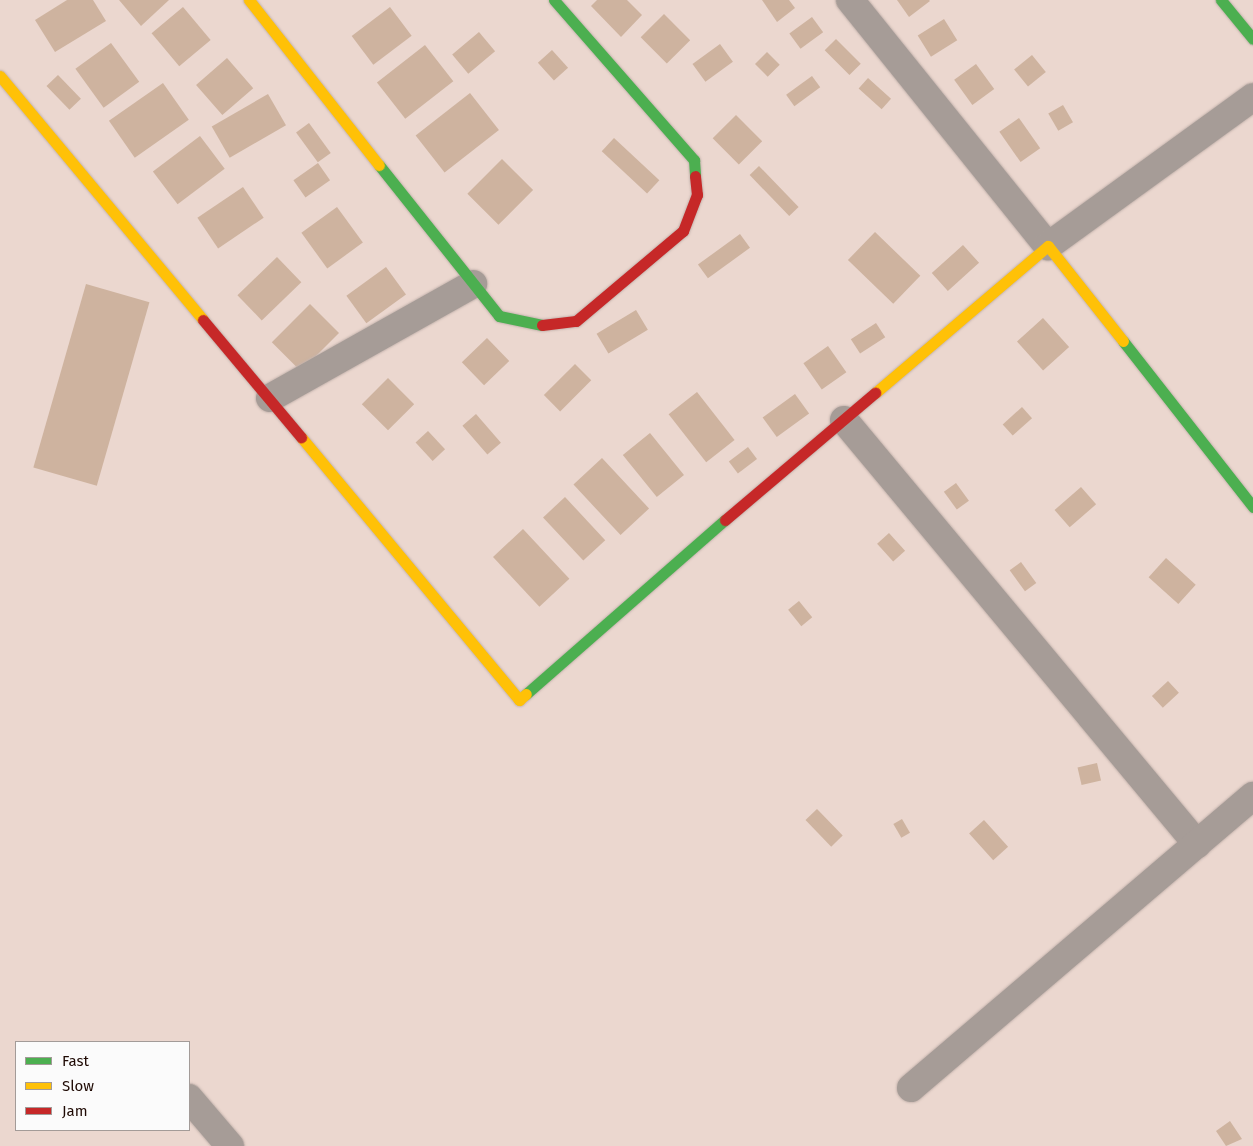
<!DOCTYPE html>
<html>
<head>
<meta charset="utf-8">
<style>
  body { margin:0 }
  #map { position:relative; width:1253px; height:1146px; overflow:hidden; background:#ebd7cf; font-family:"Fira Sans",sans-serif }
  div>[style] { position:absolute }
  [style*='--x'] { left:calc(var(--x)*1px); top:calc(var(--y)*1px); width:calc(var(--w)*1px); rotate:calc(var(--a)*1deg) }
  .building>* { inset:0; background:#ceb39f; transform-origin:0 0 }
  .roads { filter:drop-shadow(0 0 1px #c4b3ad) drop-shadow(0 0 1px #c4b3ad) }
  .street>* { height:28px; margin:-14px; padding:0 14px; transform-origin:14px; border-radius:14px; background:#a69c97 }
  .fast>* { height:11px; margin:-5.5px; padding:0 5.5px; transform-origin:5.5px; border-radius:5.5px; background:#4caf50 }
  .slow>* { height:11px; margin:-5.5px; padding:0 5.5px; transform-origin:5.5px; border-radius:5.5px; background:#ffc107 }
  .jam>* { height:11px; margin:-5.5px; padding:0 5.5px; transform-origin:5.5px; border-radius:5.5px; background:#c62828 }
  span { translate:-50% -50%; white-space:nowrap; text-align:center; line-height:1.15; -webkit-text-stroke:4px #fbfbfb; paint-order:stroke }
  .legend { position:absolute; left:15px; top:1041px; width:175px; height:90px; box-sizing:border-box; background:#fbfbfb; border:1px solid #a39b98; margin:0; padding:6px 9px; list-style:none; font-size:15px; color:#1f0a04 }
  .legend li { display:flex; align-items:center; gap:10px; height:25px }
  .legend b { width:25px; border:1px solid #a39b98 }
</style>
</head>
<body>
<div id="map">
  <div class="building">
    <div style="clip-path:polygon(67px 0,93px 0,106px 21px,55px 52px,35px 20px)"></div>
    <div style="clip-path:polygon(119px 0,169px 0,141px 26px)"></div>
    <div style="clip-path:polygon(597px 0,627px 0,642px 15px,621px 37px,591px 6px)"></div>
    <div style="clip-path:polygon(762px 0,789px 0,795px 8px,777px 22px)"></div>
    <div style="clip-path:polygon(897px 0,929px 0,930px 1px,909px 17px)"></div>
    <div style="left:183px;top:7px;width:43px;height:41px;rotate:50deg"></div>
    <div style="left:390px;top:7px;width:36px;height:48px;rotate:53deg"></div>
    <div style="left:664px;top:14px;width:37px;height:33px;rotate:45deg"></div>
    <div style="left:812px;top:17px;width:19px;height:28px;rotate:54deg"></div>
    <div style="left:944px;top:19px;width:25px;height:31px;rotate:58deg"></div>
    <div style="left:479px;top:32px;width:25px;height:35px;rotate:50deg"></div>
    <div style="left:836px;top:39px;width:35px;height:16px;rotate:45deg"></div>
    <div style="left:111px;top:43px;width:48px;height:44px;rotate:54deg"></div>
    <div style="left:720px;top:44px;width:22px;height:34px;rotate:54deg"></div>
    <div style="left:425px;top:45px;width:46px;height:61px;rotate:52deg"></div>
    <div style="left:552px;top:50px;width:24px;height:19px;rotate:48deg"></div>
    <div style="left:767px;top:52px;width:18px;height:17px;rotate:45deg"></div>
    <div style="left:1032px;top:55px;width:22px;height:23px;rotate:51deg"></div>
    <div style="left:227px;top:58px;width:40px;height:41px;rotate:49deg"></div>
    <div style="left:976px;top:64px;width:31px;height:27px;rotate:54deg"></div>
    <div style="left:58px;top:75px;width:33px;height:16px;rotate:46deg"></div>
    <div style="left:812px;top:76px;width:14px;height:32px;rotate:54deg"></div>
    <div style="left:868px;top:78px;width:31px;height:14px;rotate:42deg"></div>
    <div style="left:163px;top:83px;width:45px;height:66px;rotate:55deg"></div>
    <div style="left:470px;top:93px;width:47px;height:69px;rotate:52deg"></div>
    <div style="left:268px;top:94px;width:36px;height:65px;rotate:60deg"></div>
    <div style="left:1063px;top:105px;width:20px;height:17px;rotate:60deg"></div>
    <div style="left:736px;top:115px;width:37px;height:33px;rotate:45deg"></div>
    <div style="left:1019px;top:118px;width:37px;height:24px;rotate:55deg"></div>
    <div style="left:309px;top:123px;width:37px;height:16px;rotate:54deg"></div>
    <div style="left:200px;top:136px;width:41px;height:59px;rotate:53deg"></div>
    <div style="left:614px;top:138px;width:62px;height:18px;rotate:43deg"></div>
    <div style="left:502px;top:159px;width:44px;height:49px;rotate:45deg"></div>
    <div style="left:318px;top:163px;width:21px;height:30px;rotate:55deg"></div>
    <div style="left:759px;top:166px;width:57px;height:13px;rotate:46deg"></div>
    <div style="left:243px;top:187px;width:37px;height:55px;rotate:56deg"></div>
    <div style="left:337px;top:207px;width:44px;height:44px;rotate:54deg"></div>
    <div style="left:875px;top:232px;width:63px;height:39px;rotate:44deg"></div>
    <div style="left:740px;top:234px;width:17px;height:52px;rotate:54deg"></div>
    <div style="left:963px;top:245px;width:24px;height:42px;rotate:48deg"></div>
    <div style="left:277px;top:257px;width:35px;height:55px;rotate:46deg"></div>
    <div style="left:386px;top:267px;width:34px;height:49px;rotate:54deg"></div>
    <div style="left:86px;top:284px;width:66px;height:191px;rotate:16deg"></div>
    <div style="left:310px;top:304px;width:41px;height:54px;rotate:45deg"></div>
    <div style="left:636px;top:310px;width:23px;height:46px;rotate:59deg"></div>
    <div style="left:1043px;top:318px;width:39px;height:35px;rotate:48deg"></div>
    <div style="left:876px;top:323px;width:17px;height:30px;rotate:57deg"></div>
    <div style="left:487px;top:338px;width:32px;height:35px;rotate:46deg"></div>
    <div style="left:828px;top:346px;width:32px;height:30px;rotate:55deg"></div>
    <div style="left:575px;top:364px;width:23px;height:44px;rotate:45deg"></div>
    <div style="left:388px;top:378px;width:37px;height:37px;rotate:45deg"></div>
    <div style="left:697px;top:392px;width:61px;height:36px;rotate:52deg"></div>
    <div style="left:795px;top:394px;width:24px;height:40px;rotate:54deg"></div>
    <div style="left:1022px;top:407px;width:15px;height:26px;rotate:48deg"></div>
    <div style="left:476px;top:414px;width:38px;height:18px;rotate:49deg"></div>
    <div style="left:428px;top:431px;width:25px;height:17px;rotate:47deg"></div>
    <div style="left:650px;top:433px;width:54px;height:35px;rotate:51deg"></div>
    <div style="left:748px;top:447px;width:15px;height:24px;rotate:53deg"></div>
    <div style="left:602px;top:458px;width:69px;height:39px;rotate:47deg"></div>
    <div style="left:956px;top:483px;width:22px;height:15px;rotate:54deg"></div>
    <div style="left:1081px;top:487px;width:23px;height:35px;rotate:49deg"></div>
    <div style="left:565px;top:497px;width:59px;height:30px;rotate:47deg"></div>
    <div style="left:523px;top:529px;width:68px;height:41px;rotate:47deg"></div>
    <div style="left:889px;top:533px;width:24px;height:16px;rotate:48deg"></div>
    <div style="left:1166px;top:558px;width:40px;height:26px;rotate:42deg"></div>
    <div style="left:1021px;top:562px;width:26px;height:14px;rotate:54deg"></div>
    <div style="left:799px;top:601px;width:21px;height:14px;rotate:51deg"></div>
    <div style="left:1168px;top:681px;width:16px;height:22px;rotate:47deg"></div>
    <div style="left:1097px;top:763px;width:18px;height:20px;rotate:77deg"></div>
    <div style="left:817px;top:809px;width:37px;height:16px;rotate:46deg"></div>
    <div style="left:902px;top:819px;width:16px;height:10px;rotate:60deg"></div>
    <div style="left:984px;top:820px;width:36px;height:20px;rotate:48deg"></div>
    <div style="clip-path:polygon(1230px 1121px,1242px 1139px,1226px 1146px,1216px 1131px)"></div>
  </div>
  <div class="roads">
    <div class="street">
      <div style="--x:850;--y:0;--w:316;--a:51.2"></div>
      <div style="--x:1048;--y:246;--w:253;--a:-36"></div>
      <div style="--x:270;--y:398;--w:233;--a:-29.3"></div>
      <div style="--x:844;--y:420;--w:552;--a:50.22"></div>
      <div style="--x:911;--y:1088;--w:450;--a:-40.5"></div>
      <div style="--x:189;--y:1098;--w:63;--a:49.5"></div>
    </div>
    <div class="fast">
      <div style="--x:554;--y:0;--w:213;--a:48.8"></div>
      <div style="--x:694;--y:160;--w:16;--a:86"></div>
      <div style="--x:1221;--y:0;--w:50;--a:50.6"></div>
      <div style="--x:379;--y:165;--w:193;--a:51.5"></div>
      <div style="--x:499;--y:316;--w:44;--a:11.8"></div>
      <div style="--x:1123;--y:341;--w:211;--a:51.9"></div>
      <div style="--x:526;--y:694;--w:264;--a:-41.2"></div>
    </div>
    <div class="slow">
      <div style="--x:249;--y:0;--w:210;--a:51.8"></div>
      <div style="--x:0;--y:76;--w:317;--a:50.2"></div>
      <div style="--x:875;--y:393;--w:227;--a:-40.4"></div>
      <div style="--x:1048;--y:246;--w:121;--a:51.7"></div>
      <div style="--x:301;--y:437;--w:342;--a:50.3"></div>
      <div style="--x:519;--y:700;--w:9;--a:-41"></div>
    </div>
    <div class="jam">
      <div style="--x:203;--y:320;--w:153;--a:50.1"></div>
      <div style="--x:542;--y:325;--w:34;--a:-7"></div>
      <div style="--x:576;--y:321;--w:140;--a:-40.1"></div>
      <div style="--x:683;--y:231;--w:39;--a:-69"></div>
      <div style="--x:697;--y:195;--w:19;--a:-96"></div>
      <div style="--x:725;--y:520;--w:197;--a:-40.3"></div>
    </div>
  </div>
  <ul class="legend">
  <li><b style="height:6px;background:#4caf50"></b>Fast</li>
  <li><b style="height:6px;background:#ffc107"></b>Slow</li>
  <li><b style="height:6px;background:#c62828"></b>Jam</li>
  </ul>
</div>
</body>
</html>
